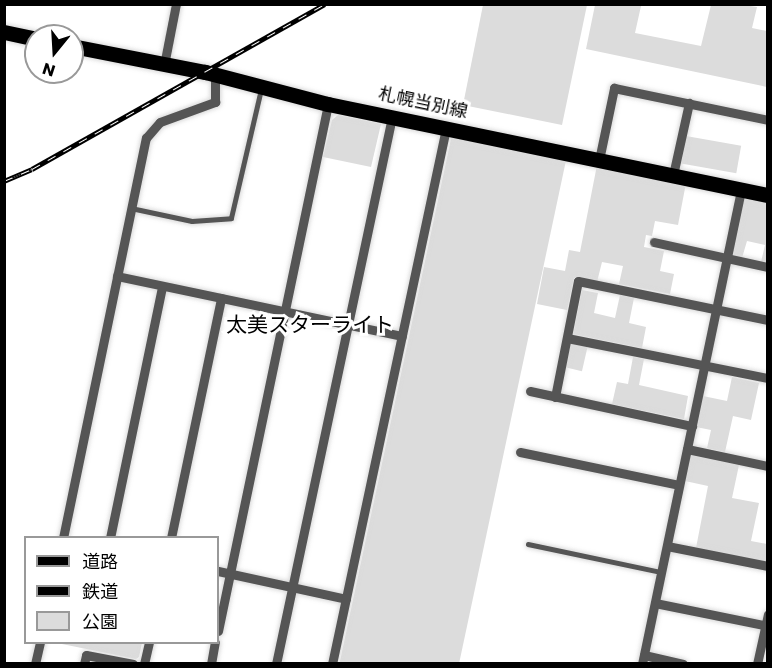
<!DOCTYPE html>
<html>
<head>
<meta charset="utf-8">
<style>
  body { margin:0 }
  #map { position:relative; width:772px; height:668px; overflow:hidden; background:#fff; font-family:Poppins,"Noto Sans JP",sans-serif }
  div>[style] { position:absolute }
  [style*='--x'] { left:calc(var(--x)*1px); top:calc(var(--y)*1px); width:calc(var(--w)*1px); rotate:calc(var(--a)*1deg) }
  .green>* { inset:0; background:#dcdcdc; transform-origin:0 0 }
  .roads { filter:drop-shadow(0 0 2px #dbdbdb) drop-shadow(0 0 2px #dbdbdb) }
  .service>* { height:4.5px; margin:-2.25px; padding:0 2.25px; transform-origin:2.25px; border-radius:2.25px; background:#555 }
  .minor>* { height:9px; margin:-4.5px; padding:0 4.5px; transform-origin:4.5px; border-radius:4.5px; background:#555 }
  .primary>* { height:15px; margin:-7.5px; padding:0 7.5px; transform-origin:7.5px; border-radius:7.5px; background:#000 }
  .rail>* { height:5px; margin-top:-2.5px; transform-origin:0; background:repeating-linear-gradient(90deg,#fff 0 9px,#000 0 18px); box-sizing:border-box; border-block:2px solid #000 }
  span { translate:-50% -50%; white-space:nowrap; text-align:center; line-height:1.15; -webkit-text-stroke:6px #fff; paint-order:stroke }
  .street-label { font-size:18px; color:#000 }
  .quarter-label { font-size:21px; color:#000 }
  .frame { position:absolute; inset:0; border:6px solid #000; pointer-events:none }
  .legend { position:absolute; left:24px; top:536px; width:195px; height:108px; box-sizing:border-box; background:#fff; border:2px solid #999; margin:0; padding:8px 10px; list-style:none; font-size:18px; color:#000 }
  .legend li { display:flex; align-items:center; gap:12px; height:30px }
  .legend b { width:30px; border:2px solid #999 }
  .north { position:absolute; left:24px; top:24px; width:60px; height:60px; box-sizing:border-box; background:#fff; border:2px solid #999; border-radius:50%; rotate:198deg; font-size:16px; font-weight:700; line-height:24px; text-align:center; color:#000 }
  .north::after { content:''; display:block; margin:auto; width:21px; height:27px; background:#000; clip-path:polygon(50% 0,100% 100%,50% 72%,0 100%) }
</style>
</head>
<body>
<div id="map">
  <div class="green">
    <div style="clip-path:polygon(634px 4px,641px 6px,635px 33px,701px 46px,711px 5px,744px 5px,757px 7px,752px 28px,767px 31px,767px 87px,586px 49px,595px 5px)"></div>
    <div style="clip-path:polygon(483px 5px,587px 5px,562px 125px,463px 105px)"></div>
    <div style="clip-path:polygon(338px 115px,381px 124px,371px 167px,323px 157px,332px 120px)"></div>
    <div style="left:452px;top:134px;width:117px;height:542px;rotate:12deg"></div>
    <div style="left:686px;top:136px;width:56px;height:28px;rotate:10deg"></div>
    <div style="clip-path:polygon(597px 165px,686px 183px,678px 225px,655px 221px,652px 236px,646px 235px,644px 247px,664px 251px,660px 271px,674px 274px,670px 294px,619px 284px,623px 266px,602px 262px,597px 282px,574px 278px,567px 310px,537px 304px,544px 267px,565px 271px,569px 250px,580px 252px)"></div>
    <div style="clip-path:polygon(743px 195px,767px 201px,767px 263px,761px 262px,765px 245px,747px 241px,742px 258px,730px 255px)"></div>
    <div style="clip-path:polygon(582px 290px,598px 293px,594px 313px,615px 318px,620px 295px,634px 298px,629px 323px,646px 327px,642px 348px,573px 334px)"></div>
    <div style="left:571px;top:343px;width:17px;height:25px;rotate:13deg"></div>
    <div style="clip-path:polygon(633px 357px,644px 359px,639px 385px,688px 396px,684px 419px,612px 404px,617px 382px,628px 384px)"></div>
    <div style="clip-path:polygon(732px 377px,759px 383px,751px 420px,733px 416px,725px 452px,707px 448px,711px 430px,696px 427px,703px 396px,727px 401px)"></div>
    <div style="clip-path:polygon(690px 455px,739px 465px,732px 498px,759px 503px,751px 541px,767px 544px,766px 562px,696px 548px,708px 486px,685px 481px)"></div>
    <div style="clip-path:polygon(57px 643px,142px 642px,142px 643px,139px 657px,136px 659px)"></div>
  </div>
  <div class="roads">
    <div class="service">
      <div style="--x:131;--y:208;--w:62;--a:12"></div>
      <div style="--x:192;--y:221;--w:39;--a:-4"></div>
      <div style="--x:231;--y:218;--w:132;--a:-76.9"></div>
      <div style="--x:528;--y:544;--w:136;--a:11.9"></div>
    </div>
    <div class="minor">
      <div style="--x:164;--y:65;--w:62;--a:-78.9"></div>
      <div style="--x:599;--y:160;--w:74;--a:-78.2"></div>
      <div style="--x:614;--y:88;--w:157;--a:11.7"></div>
      <div style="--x:673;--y:175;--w:74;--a:-77.5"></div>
      <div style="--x:654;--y:242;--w:117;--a:12.4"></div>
      <div style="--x:117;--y:276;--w:291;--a:11.9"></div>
      <div style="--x:567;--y:338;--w:205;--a:11.3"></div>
      <div style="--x:530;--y:391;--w:166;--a:12.2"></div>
      <div style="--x:555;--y:397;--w:118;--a:-78.8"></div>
      <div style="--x:578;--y:281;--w:194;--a:11.6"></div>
      <div style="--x:687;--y:449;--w:83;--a:11.9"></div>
      <div style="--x:520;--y:452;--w:162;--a:11.7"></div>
      <div style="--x:63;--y:538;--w:409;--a:-78.3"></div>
      <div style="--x:146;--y:138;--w:21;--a:-49"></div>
      <div style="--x:160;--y:122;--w:59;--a:-20"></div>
      <div style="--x:215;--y:102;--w:26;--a:-90"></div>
      <div style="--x:110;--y:538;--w:257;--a:-78.3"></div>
      <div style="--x:171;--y:538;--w:245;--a:-78.2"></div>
      <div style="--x:667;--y:546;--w:103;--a:11.2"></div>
      <div style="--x:218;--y:571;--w:131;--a:12.3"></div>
      <div style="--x:655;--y:603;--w:115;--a:11.5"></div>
      <div style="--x:218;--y:631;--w:538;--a:-78.21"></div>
      <div style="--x:644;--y:655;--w:40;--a:13"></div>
      <div style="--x:35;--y:664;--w:23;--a:-77"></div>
      <div style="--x:84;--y:664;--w:9;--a:-77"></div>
      <div style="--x:86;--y:655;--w:48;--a:10.8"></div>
      <div style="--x:144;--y:664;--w:23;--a:-77"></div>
      <div style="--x:211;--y:664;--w:22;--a:-80"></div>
      <div style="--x:276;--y:664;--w:559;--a:-78.03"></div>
      <div style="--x:332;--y:664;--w:548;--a:-77.99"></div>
      <div style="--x:642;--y:664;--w:485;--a:-78.2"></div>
      <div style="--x:757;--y:664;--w:51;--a:-77.6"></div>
    </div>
    <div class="primary">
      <div style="--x:4;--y:32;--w:33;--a:12"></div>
      <div style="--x:72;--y:46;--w:136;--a:11.1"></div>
      <div style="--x:205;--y:72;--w:127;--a:14.6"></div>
      <div style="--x:328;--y:104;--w:449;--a:11.7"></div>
    </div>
  </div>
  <div class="rail">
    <div style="--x:4;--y:181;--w:30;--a:-23"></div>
    <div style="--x:32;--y:169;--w:336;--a:-29.4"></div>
  </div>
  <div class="street-label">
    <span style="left:423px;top:103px;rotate:12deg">札幌当別線</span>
  </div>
  <div class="quarter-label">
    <span style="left:310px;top:325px">太美スターライト</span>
  </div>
  <div class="frame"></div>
  <ul class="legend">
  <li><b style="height:8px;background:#000"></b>道路</li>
  <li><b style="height:8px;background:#000"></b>鉄道</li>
  <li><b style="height:16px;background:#dcdcdc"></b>公園</li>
  </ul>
  <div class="north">N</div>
</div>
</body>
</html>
